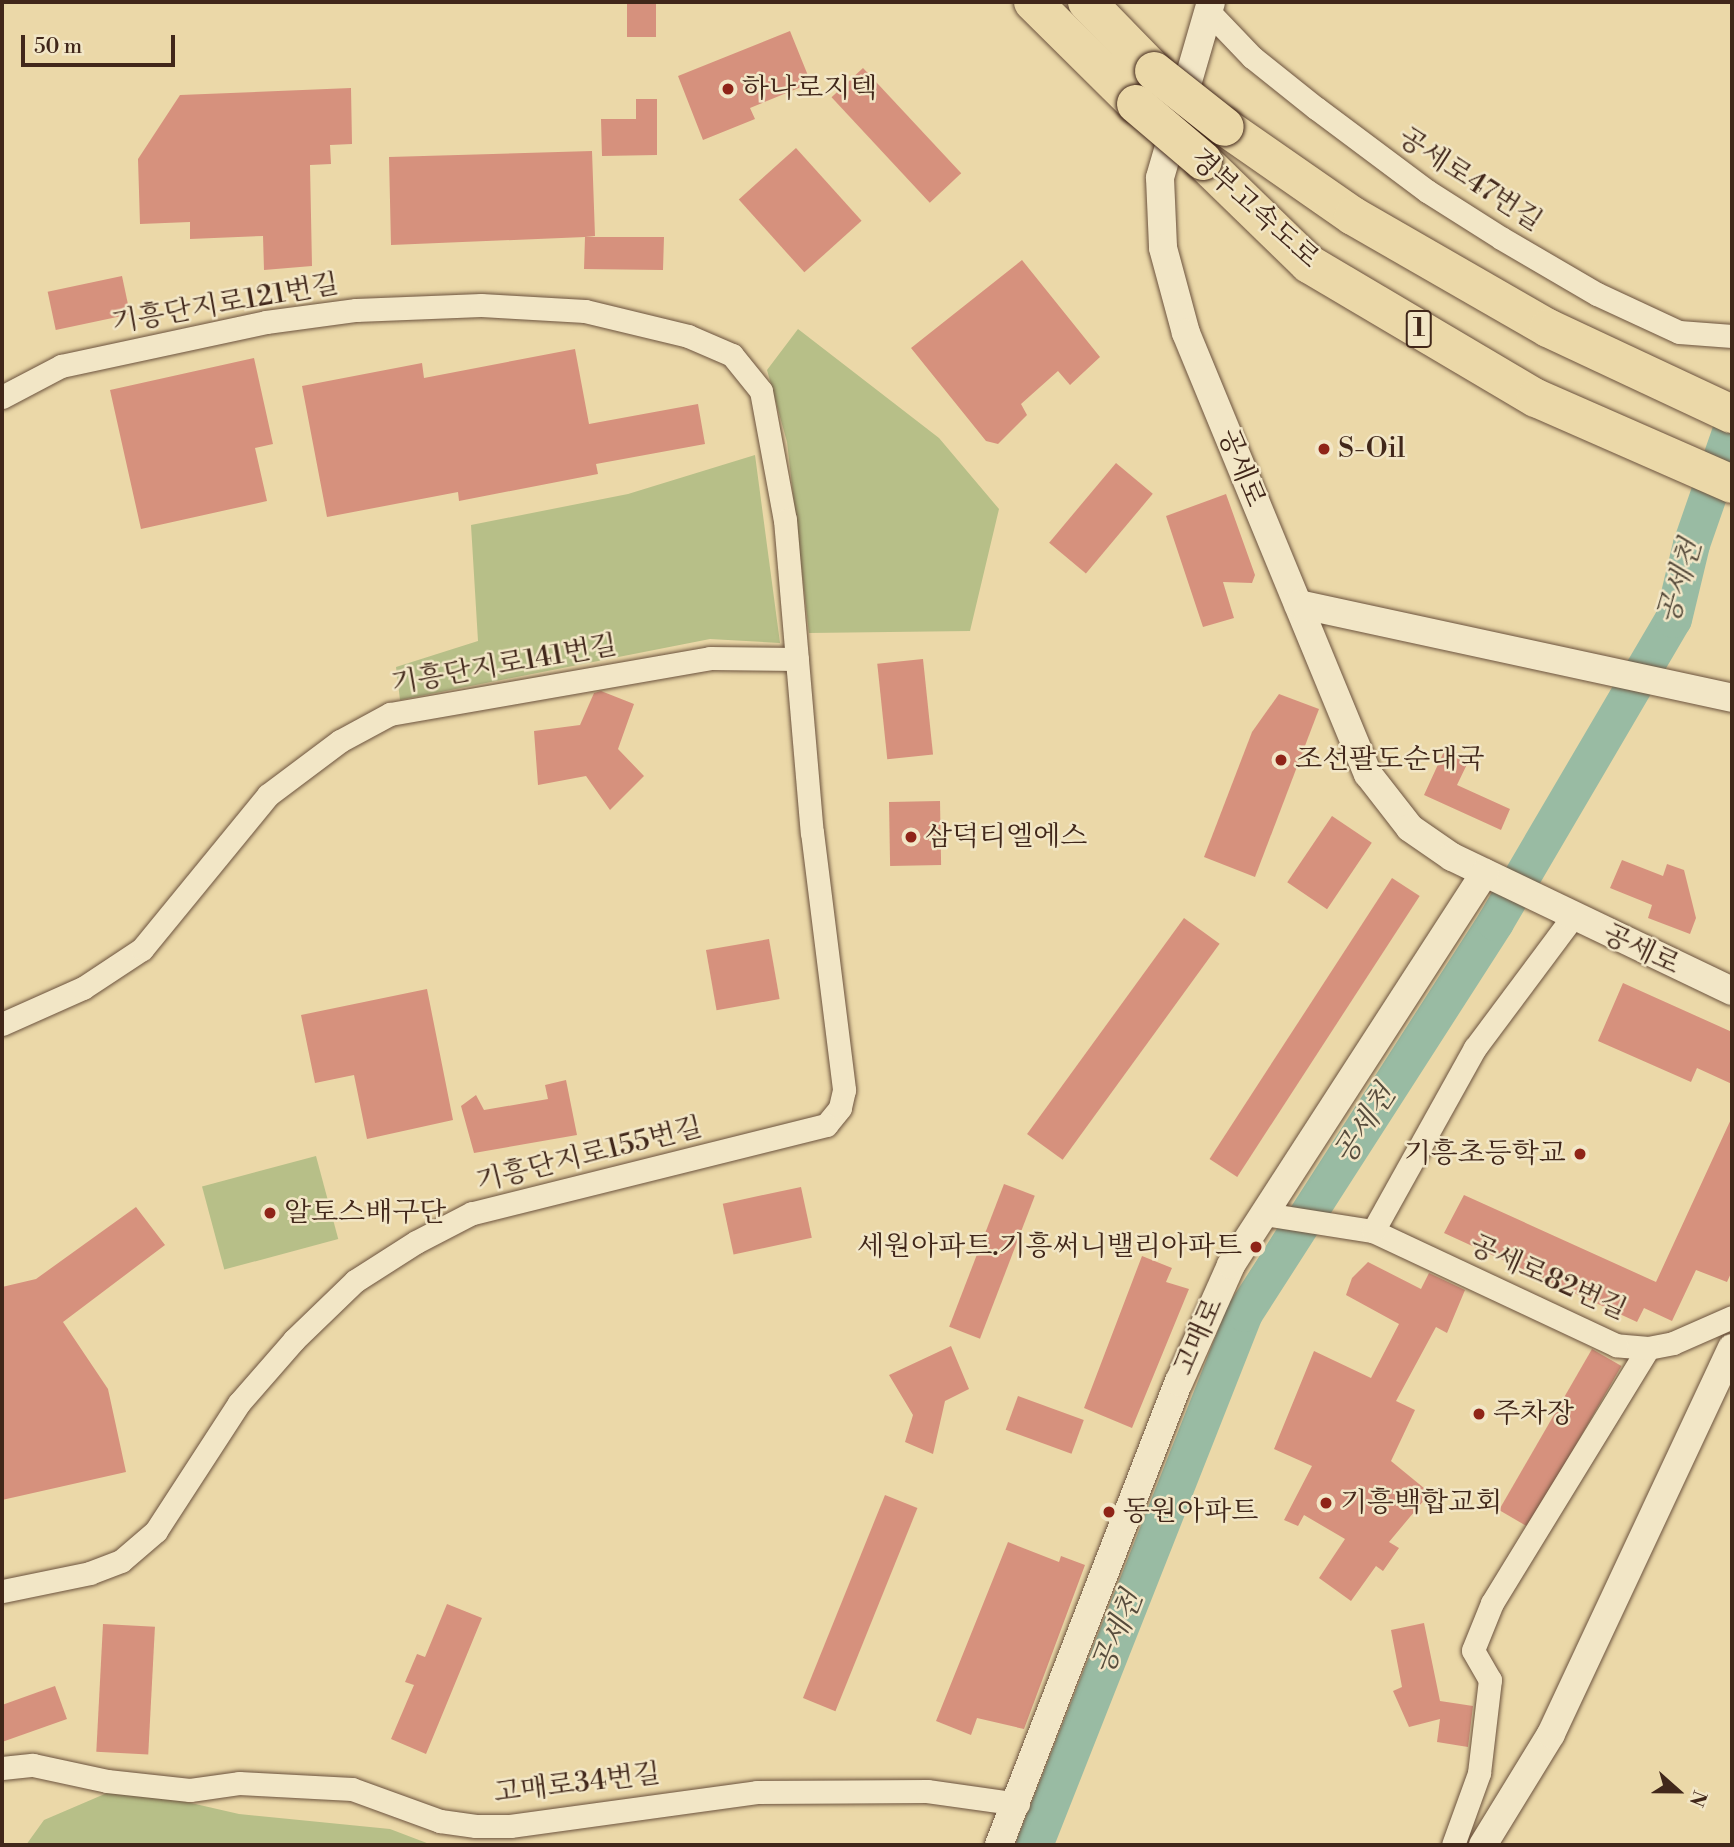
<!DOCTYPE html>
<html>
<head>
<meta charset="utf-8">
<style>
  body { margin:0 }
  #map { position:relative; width:1734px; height:1847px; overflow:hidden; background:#ebd8a8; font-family:"Libre Bodoni","Noto Serif KR",serif }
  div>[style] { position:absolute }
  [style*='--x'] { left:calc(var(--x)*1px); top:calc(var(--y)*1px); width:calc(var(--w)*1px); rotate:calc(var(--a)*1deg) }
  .green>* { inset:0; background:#b7bf88; transform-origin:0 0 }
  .river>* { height:37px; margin:-18.5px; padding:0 18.5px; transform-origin:18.5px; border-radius:18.5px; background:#99bba3 }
  .building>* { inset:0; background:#d6917d; transform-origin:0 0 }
  .roads { filter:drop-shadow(0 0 2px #6c533e) drop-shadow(0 0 2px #6c533e) }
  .minor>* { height:23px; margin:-11.5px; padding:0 11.5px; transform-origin:11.5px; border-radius:11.5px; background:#f2e6c6 }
  .tertiary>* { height:28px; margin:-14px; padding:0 14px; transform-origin:14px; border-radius:14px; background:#f2e6c6 }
  .motorway>* { height:38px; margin:-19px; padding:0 19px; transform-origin:19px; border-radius:19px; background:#ebd8a8 }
  .bridges { filter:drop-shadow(0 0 2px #41271a) drop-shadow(0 0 2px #41271a) }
  .motorway-bridge>* { height:38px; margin:-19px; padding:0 19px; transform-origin:19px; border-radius:19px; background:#ebd8a8 }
  .dots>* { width:19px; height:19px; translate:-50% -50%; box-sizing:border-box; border:4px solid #f2e6c6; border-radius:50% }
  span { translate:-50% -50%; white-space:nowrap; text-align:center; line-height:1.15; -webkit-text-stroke:5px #f2e6c6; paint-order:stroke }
  .shield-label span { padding:2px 5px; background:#f2e6c6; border:2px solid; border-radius:5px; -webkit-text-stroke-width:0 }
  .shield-label { font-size:26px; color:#41271a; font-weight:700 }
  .poi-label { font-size:28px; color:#41271a }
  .left { translate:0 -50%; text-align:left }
  .right { translate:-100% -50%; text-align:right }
  .street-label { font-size:28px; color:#41271a }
  .water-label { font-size:30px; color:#574c3c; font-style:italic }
  .frame { position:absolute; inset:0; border:4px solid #41271a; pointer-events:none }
  .north { position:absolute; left:1643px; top:1756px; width:70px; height:70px; -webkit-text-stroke:5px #f2e6c6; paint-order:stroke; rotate:111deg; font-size:19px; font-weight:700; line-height:28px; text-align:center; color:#41271a }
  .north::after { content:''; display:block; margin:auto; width:24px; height:32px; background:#41271a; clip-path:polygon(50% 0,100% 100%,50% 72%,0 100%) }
  .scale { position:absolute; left:21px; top:35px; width:154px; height:32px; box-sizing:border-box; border:4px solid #41271a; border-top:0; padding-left:9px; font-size:21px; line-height:24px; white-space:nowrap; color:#41271a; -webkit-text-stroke:5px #f2e6c6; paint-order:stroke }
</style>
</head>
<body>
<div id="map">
  <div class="green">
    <div style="clip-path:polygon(798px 329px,939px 438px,999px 509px,970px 631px,809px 633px,787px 442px,767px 370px)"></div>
    <div style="clip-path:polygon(755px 455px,780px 643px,710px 639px,400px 700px,396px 667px,478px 641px,471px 525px,628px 494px)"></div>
    <div style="left:316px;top:1156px;width:86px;height:118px;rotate:75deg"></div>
    <div style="clip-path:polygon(121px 1787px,239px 1814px,390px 1829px,432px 1845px,26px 1845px,44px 1820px)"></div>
  </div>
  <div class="river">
    <div style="--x:1034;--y:1845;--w:572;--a:-68.46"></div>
    <div style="--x:1244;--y:1313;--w:465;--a:-57.3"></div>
    <div style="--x:1495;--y:922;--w:351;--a:-59.6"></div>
    <div style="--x:1673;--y:619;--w:77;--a:-76.5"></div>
    <div style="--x:1691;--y:544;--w:125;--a:-70.8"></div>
  </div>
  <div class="building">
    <div style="left:627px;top:2px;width:29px;height:35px"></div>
    <div style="clip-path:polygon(790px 31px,811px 83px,750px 108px,755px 119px,703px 140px,678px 76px)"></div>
    <div style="left:863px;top:68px;width:144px;height:43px;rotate:47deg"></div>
    <div style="clip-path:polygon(351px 88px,352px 144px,330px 145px,331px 164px,310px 165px,312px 266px,264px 270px,263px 236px,190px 239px,190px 222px,140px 224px,138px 159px,180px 95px)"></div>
    <div style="clip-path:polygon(636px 99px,657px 99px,657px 155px,602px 156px,601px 119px,636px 119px)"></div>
    <div style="left:796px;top:148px;width:98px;height:77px;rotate:48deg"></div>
    <div style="clip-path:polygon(592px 151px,595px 236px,585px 237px,664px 237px,663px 270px,584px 269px,585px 237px,391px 245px,389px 157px)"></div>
    <div style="clip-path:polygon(1022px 260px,1100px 357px,1070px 385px,1058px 371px,1021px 404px,1027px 415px,998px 444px,986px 441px,911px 348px)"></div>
    <div style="left:122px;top:276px;width:39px;height:76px;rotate:78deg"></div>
    <div style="clip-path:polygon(575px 349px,589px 424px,698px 404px,705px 444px,596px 464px,598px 474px,459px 501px,458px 492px,327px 517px,302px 386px,422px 363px,424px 378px)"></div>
    <div style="clip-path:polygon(254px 358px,273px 444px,255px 448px,267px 501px,141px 529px,110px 390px)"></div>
    <div style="left:1116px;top:463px;width:48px;height:104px;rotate:40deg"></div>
    <div style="clip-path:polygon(1226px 494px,1255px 575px,1252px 583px,1223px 582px,1234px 618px,1203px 627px,1166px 516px)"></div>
    <div style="left:923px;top:659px;width:96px;height:46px;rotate:84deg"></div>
    <div style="clip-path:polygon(601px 691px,634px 704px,618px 749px,644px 776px,610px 810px,586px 776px,538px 785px,534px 731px,580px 725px,594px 693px)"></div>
    <div style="clip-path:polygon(1279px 694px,1319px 709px,1255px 877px,1204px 857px,1252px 732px)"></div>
    <div style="clip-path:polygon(1446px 747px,1470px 758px,1457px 785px,1510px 809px,1501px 830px,1424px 795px)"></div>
    <div style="left:940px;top:801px;width:64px;height:51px;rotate:89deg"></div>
    <div style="left:1332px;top:816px;width:48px;height:80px;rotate:34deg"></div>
    <div style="clip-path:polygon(1622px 860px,1663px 876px,1667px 864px,1684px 870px,1696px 918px,1690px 934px,1648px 918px,1652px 905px,1610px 888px)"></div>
    <div style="left:1392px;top:878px;width:33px;height:335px;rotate:33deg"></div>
    <div style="left:1184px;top:918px;width:44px;height:267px;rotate:36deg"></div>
    <div style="left:769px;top:939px;width:61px;height:64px;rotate:80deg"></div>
    <div style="clip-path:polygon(1623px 983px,1732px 1032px,1732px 1084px,1697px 1068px,1691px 1082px,1598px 1041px)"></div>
    <div style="clip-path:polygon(427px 989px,453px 1120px,367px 1139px,354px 1075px,315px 1083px,301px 1015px)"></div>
    <div style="clip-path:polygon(566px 1080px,577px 1135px,474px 1153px,461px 1106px,476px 1095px,484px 1110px,548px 1099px,545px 1085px)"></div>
    <div style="clip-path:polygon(1732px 1117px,1732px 1271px,1727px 1282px,1696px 1270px,1672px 1321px,1644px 1308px,1637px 1322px,1444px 1233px,1464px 1195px,1656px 1282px)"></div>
    <div style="left:1004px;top:1184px;width:33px;height:153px;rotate:21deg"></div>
    <div style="left:801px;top:1187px;width:52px;height:80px;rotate:78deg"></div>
    <div style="clip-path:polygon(136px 1207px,165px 1245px,63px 1322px,108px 1389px,126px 1472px,2px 1500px,2px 1287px,36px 1279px)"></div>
    <div style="clip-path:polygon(1142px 1256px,1172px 1268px,1166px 1282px,1189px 1289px,1132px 1428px,1084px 1408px)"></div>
    <div style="clip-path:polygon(1368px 1262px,1421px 1289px,1429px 1273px,1465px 1290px,1447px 1333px,1436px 1327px,1396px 1401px,1415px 1410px,1391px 1461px,1430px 1493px,1389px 1542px,1399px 1548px,1383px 1571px,1376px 1566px,1351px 1601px,1319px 1578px,1345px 1539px,1304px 1515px,1298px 1526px,1284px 1520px,1312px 1466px,1274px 1449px,1314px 1351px,1371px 1378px,1399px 1324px,1346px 1295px,1352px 1278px)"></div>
    <div style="clip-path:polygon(951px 1346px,969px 1389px,945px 1401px,933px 1454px,905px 1442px,913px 1415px,889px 1375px)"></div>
    <div style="left:1592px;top:1349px;width:34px;height:186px;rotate:30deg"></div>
    <div style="left:1018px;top:1396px;width:70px;height:36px;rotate:20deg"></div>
    <div style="left:885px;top:1495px;width:35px;height:219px;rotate:22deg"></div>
    <div style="clip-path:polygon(1008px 1542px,1059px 1562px,1061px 1556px,1085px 1565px,1024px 1729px,977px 1718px,971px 1735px,936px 1721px)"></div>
    <div style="clip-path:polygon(447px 1604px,482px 1618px,426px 1754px,391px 1739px,414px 1685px,405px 1682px,417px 1654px,425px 1657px)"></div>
    <div style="clip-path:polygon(1424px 1623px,1440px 1701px,1473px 1706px,1468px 1747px,1437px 1742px,1440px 1719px,1409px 1727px,1393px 1691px,1402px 1687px,1391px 1630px)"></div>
    <div style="left:103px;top:1624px;width:52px;height:128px;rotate:3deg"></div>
    <div style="clip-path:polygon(55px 1686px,67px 1719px,2px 1742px,2px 1705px)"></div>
  </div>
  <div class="roads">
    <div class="minor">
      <div style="--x:1208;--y:11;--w:64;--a:46.3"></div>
      <div style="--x:1252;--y:57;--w:82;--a:38.6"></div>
      <div style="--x:1316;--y:108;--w:139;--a:36.8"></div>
      <div style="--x:1427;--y:191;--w:88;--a:32.4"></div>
      <div style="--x:1501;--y:238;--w:111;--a:30.3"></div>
      <div style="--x:1597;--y:294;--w:90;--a:24.9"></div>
      <div style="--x:1679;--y:332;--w:53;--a:4.3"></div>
      <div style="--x:2;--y:397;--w:67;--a:-27.7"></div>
      <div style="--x:61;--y:366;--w:210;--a:-12.1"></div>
      <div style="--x:266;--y:322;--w:91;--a:-7.6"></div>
      <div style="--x:356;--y:310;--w:125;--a:-2.3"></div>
      <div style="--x:481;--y:305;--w:104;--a:3.3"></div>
      <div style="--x:585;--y:311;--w:106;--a:13.6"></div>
      <div style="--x:688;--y:336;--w:48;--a:23.4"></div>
      <div style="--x:732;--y:355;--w:46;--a:51.1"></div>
      <div style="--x:761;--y:391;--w:131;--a:79.5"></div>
      <div style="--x:785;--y:520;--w:313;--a:85.1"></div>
      <div style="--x:812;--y:832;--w:260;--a:82.9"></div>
      <div style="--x:844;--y:1090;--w:18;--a:103"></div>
      <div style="--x:840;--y:1108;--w:22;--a:129"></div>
      <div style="--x:826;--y:1125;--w:365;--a:166"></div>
      <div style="--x:472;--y:1213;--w:63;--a:152.6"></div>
      <div style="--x:416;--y:1242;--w:72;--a:147.4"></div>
      <div style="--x:355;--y:1281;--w:85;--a:136"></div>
      <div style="--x:294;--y:1340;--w:84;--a:131.1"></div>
      <div style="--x:239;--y:1403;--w:153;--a:123"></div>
      <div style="--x:156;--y:1531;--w:46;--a:139.4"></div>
      <div style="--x:121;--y:1561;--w:33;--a:159"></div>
      <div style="--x:90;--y:1573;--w:90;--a:168.4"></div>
      <div style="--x:2;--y:1024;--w:89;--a:-24"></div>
      <div style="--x:83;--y:988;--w:71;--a:-33.5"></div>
      <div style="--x:142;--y:949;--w:199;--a:-50.7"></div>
      <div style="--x:268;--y:795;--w:90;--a:-36.9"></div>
      <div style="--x:340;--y:741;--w:57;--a:-28.4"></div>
      <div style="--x:390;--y:714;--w:325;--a:-9.9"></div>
      <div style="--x:710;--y:658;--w:87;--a:0.7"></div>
      <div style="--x:1264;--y:1214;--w:110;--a:8.9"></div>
      <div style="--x:1648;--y:1348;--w:25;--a:-11"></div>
      <div style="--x:1673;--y:1343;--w:64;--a:-23.8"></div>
      <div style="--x:2;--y:1768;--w:31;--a:-6"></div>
      <div style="--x:33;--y:1765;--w:76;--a:12.2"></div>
      <div style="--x:107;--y:1781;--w:83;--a:6.2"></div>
      <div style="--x:190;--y:1790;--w:49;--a:-8.1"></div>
      <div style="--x:239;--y:1783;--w:113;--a:3"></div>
      <div style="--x:352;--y:1789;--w:94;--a:20"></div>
      <div style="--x:440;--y:1821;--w:36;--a:8"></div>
      <div style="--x:476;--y:1826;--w:34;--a:0"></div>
      <div style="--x:510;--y:1826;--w:249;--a:-7.8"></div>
      <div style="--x:757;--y:1792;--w:170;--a:-0.3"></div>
      <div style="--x:927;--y:1791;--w:92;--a:8.1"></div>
      <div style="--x:1453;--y:1845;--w:77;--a:-70.1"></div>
      <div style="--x:1479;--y:1773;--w:94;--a:-83.3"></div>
      <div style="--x:1490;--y:1680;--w:34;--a:-120"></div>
      <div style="--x:1473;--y:1650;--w:51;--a:-68"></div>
      <div style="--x:1492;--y:1603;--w:299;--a:-58.5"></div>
      <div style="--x:1648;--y:1348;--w:32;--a:-175"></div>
      <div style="--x:1616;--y:1345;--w:268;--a:-154.9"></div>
      <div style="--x:1373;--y:1231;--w:210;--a:-60.9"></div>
      <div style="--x:1475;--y:1048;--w:162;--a:-53.3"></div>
    </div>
    <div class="tertiary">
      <div style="--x:1211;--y:2;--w:183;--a:106.2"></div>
      <div style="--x:1160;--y:178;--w:70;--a:87.5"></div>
      <div style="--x:1163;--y:248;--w:88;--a:74.9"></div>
      <div style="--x:1186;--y:333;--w:477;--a:67.6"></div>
      <div style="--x:1368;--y:774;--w:68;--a:52.1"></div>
      <div style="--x:1410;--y:828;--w:51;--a:34.6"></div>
      <div style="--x:1452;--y:857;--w:310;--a:25.6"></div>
      <div style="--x:1298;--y:604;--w:444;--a:12.2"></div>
      <div style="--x:999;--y:1845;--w:497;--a:-68.8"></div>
      <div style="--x:1179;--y:1382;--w:128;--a:-66"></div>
      <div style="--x:1231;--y:1265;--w:467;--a:-57.1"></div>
      <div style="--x:1483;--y:1845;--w:130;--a:-58.5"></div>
      <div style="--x:1551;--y:1734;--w:426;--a:-64.9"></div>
    </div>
    <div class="motorway">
      <div style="--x:1033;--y:2;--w:145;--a:44.7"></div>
      <div style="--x:1087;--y:2;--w:96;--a:45.8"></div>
      <div style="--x:1225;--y:127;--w:156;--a:34.8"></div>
      <div style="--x:1353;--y:216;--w:225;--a:29.9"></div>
      <div style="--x:1548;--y:328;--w:203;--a:25.1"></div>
      <div style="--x:1203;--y:161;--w:148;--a:44.2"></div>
      <div style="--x:1309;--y:264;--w:264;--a:30.6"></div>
      <div style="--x:1536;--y:398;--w:214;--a:23.7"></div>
    </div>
  </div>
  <div class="bridges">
    <div class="motorway-bridge">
      <div style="--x:1154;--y:71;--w:90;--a:38.3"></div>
      <div style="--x:1136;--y:104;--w:88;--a:40.4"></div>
    </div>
  </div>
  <div class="dots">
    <div style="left:728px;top:89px;background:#8f2418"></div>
    <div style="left:1324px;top:449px;background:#8f2418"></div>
    <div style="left:1281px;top:760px;background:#8f2418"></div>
    <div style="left:911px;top:837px;background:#8f2418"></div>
    <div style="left:1580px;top:1154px;background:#8f2418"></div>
    <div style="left:270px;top:1213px;background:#8f2418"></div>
    <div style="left:1256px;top:1247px;background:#8f2418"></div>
    <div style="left:1479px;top:1414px;background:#8f2418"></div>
    <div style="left:1326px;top:1503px;background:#8f2418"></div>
    <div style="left:1109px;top:1512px;background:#8f2418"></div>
  </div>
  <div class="shield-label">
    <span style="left:1419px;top:329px">1</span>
  </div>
  <div class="poi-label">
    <span class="left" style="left:742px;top:89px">하나로지텍</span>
    <span class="left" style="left:1338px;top:449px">S-Oil</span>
    <span class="left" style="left:1295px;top:760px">조선팔도순대국</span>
    <span class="left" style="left:925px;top:837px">삼덕티엘에스</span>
    <span class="right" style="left:1566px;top:1154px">기흥초등학교</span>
    <span class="left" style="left:284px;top:1213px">알토스배구단</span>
    <span class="right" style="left:1242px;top:1247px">세원아파트.기흥써니밸리아파트</span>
    <span class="left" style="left:1493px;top:1414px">주차장</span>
    <span class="left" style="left:1340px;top:1503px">기흥백합교회</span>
    <span class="left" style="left:1123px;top:1512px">동원아파트</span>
  </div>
  <div class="street-label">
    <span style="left:1470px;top:180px;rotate:33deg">공세로47번길</span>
    <span style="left:1254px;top:209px;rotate:42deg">경부고속도로</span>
    <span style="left:225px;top:304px;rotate:-10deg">기흥단지로121번길</span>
    <span style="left:1241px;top:468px;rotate:68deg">공세로</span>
    <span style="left:504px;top:665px;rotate:-10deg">기흥단지로141번길</span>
    <span style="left:1641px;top:950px;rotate:25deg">공세로</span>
    <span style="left:589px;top:1155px;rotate:-14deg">기흥단지로155번길</span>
    <span style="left:1548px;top:1278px;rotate:24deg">공세로82번길</span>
    <span style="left:1199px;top:1337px;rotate:-66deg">고매로</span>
    <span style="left:577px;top:1784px;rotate:-7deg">고매로34번길</span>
  </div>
  <div class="water-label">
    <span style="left:1680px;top:582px;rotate:-73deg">공세천</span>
    <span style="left:1365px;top:1125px;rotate:-57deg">공세천</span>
    <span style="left:1118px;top:1633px;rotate:-68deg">공세천</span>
  </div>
  <div class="frame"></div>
  <div class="north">N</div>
  <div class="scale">50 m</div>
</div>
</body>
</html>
